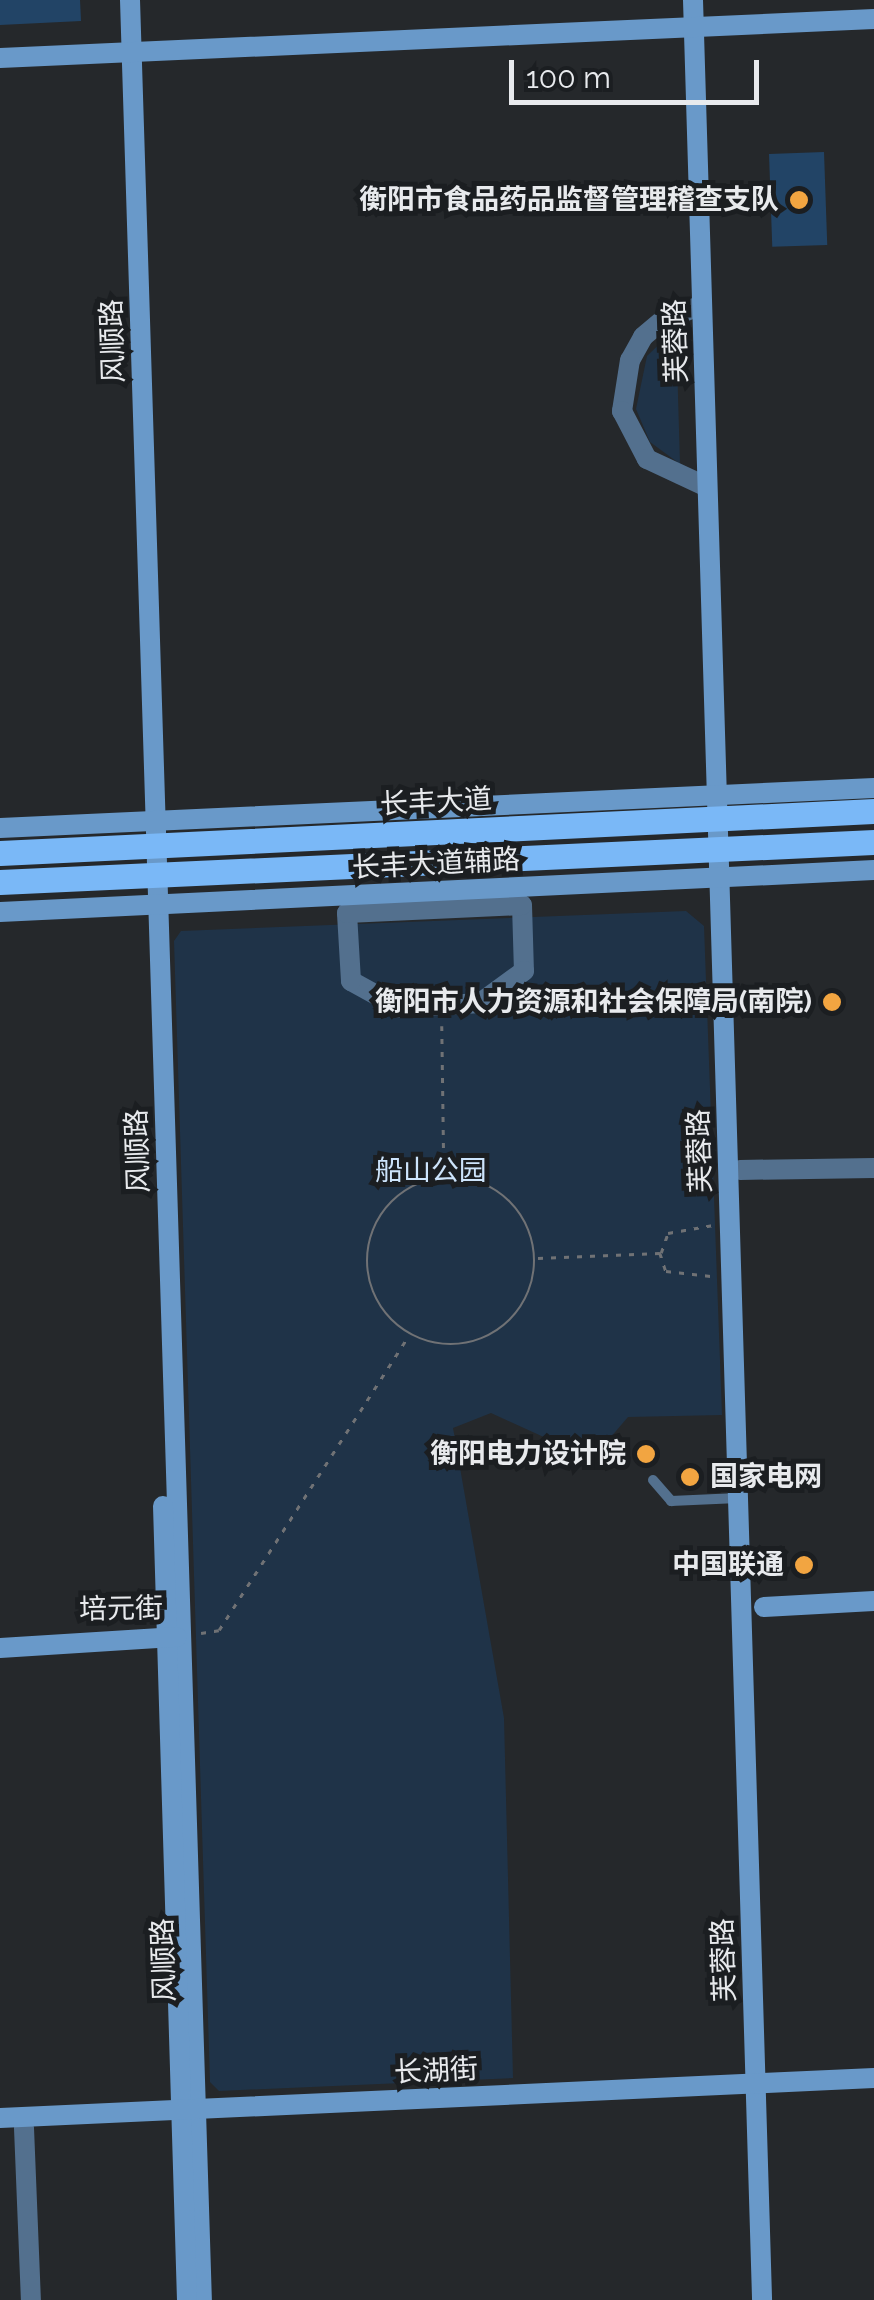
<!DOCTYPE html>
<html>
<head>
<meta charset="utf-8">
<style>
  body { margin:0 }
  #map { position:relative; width:874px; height:2300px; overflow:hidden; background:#25282b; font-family:Raleway,"Noto Sans SC",sans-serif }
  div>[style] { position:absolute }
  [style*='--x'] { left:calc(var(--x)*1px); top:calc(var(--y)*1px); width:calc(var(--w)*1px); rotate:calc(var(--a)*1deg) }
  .green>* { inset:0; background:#1f3348 }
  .building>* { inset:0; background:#246; transform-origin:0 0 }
  .path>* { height:2.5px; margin-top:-1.25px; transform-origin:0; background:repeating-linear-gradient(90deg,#707275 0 5px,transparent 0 13px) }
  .path>.ring { margin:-1.25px; padding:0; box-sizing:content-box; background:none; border:2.5px solid #707275; border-radius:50% }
  .lane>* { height:10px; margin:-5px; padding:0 5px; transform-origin:5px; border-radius:5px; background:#53708e }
  .street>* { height:20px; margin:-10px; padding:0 10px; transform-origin:10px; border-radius:10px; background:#53708e }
  .secondary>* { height:20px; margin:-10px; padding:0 10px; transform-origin:10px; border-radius:10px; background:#6999c9 }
  .primary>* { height:25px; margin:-12.5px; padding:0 12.5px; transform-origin:12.5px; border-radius:12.5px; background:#7ab8f7 }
  .dots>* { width:28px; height:28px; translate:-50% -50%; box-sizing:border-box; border:5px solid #1b1e21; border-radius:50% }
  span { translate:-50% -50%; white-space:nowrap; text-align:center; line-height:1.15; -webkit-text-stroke:10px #1b1e21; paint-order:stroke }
  .poi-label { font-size:28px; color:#e8eaed; font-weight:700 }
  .right { translate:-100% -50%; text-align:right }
  .left { translate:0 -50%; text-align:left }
  .street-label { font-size:28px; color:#e8eaed }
  .park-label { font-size:28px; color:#cde4fb }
  .scale { position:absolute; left:509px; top:60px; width:250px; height:45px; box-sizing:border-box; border:5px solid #e8eaed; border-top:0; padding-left:12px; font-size:30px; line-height:35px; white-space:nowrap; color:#e8eaed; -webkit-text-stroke:8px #1b1e21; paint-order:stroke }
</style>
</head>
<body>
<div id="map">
  <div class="green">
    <div style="clip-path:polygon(676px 328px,680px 464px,650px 442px,636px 409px,647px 356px)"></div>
    <div style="clip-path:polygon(686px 911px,704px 926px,722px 1415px,628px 1417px,592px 1459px,491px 1413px,453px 1428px,504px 1718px,513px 2078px,219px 2091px,210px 2082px,174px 941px,181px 931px)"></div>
  </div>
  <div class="building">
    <div style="clip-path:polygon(0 0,80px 0,81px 21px,0 25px)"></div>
    <div style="left:824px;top:152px;width:93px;height:55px;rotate:88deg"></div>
  </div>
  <div class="path">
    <div style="--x:442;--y:1026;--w:147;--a:89.2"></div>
    <div class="ring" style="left:367px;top:1177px;width:165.5px;height:165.5px"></div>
    <div style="--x:661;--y:1253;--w:21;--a:-71"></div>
    <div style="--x:668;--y:1233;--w:46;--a:-10.1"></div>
    <div style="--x:538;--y:1258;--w:122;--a:-2.3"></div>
    <div style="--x:660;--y:1253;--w:19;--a:72"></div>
    <div style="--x:666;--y:1271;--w:45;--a:6.3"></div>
    <div style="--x:201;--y:1633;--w:18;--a:-9"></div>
    <div style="--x:219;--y:1630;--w:349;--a:-57.2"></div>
  </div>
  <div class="lane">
    <div style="--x:653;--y:1480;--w:28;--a:49"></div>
    <div style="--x:671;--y:1501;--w:67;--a:-2.6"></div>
  </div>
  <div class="street">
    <div style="--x:702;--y:305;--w:42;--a:159"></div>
    <div style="--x:663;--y:320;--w:26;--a:140"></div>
    <div style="--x:643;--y:337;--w:26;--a:119"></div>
    <div style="--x:630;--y:360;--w:52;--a:98.9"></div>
    <div style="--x:622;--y:411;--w:54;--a:62.5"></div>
    <div style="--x:647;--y:459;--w:66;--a:25"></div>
    <div style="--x:522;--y:905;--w:66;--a:88.3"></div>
    <div style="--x:524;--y:971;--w:54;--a:144"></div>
    <div style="--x:480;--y:1003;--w:80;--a:176.4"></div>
    <div style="--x:400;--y:1008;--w:56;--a:-151.1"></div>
    <div style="--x:351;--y:981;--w:68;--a:-93.4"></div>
    <div style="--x:347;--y:913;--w:175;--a:-2.6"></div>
    <div style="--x:740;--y:1170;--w:134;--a:-0.9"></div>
    <div style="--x:24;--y:2128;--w:172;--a:87.7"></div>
  </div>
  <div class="secondary">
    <div style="--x:130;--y:0;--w:2301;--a:88.21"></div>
    <div style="--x:693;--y:0;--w:2301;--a:88.28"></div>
    <div style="--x:0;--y:58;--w:875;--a:-2.55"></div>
    <div style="--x:0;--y:828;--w:875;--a:-2.62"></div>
    <div style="--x:0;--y:912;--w:875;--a:-2.75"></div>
    <div style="--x:163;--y:1506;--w:794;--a:88.27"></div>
    <div style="--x:764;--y:1607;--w:110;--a:-3.1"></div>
    <div style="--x:0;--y:1648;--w:177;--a:-3.6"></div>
    <div style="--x:0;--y:2118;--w:875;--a:-2.62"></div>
  </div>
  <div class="primary">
    <div style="--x:0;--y:853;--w:875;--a:-2.75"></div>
    <div style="--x:0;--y:882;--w:875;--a:-2.62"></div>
  </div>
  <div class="dots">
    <div style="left:799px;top:200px;background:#f2a541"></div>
    <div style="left:832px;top:1002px;background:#f2a541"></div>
    <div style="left:646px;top:1454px;background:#f2a541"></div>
    <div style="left:690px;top:1477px;background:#f2a541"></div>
    <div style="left:804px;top:1565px;background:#f2a541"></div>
  </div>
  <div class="poi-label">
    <span class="right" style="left:779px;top:200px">衡阳市食品药品监督管理稽查支队</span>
    <span class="right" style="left:812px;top:1002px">衡阳市人力资源和社会保障局(南院)</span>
    <span class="right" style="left:626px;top:1454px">衡阳电力设计院</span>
    <span class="left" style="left:710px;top:1477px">国家电网</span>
    <span class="right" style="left:784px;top:1565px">中国联通</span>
  </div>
  <div class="street-label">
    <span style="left:113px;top:341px;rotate:-92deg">风顺路</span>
    <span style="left:676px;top:341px;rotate:-92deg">芙蓉路</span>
    <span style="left:436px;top:802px;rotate:-3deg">长丰大道</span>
    <span style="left:436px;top:864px;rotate:-3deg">长丰大道辅路</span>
    <span style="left:138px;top:1151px;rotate:-92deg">风顺路</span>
    <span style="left:700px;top:1151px;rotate:-92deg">芙蓉路</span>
    <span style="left:121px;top:1609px;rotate:-1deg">培元街</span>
    <span style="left:164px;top:1960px;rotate:-92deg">风顺路</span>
    <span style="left:724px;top:1960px;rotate:-92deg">芙蓉路</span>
    <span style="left:436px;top:2071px;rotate:-3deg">长湖街</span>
  </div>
  <div class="park-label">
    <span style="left:431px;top:1171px">船山公园</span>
  </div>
  <div class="scale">100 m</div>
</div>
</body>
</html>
